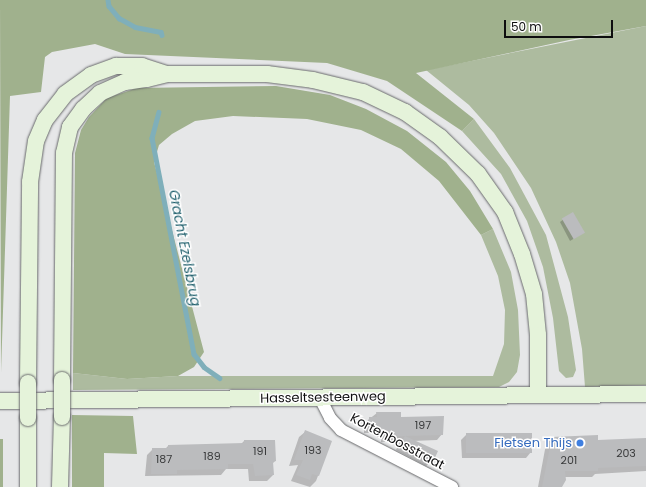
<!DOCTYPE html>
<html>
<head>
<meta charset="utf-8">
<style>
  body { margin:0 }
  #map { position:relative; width:646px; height:487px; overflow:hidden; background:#e6e7e8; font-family:Poppins,sans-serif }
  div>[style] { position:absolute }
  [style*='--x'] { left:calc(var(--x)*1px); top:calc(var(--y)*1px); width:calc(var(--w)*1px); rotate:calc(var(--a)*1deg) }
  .green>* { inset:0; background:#adbb9f }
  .forest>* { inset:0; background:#a0b18d; transform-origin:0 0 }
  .shadow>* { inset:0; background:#0003 }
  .stream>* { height:4.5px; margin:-2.25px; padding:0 2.25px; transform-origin:2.25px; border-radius:2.25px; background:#7fafba }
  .building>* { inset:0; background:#bbbcbe; transform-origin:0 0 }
  .roads { filter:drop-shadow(0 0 1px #68696b) drop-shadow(0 0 1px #68696b) }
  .street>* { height:12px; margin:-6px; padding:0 6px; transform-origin:6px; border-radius:6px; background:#fff }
  .secondary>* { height:16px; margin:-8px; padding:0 8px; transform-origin:8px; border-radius:8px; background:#e5f3da }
  .bridges { filter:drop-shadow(0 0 1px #68696b) drop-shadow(0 0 1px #68696b) }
  .secondary-bridge>* { height:16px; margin:-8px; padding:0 8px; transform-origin:8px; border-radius:8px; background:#e5f3da }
  .dots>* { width:11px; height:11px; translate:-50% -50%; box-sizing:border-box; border:2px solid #fff; border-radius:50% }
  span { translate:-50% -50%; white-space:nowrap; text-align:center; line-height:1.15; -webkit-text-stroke:3px #fff; paint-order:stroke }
  .number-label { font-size:11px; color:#393a3b }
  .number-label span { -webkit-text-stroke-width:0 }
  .street-label { font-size:13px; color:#0e0e0f }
  .shop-label { font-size:13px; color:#366cbe }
  .right { translate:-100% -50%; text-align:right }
  .water-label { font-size:14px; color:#1e5e6b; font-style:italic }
  .scale { position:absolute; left:504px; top:20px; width:109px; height:18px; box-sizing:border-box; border:2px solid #0e0e0f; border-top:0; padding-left:5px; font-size:12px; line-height:14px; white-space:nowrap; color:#0e0e0f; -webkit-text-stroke:3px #fff; paint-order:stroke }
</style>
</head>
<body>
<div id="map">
  <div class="green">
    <div style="clip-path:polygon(646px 26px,646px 385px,585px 387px,582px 349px,570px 283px,556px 242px,531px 188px,494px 133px,469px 105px,426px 70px)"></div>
    <div style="clip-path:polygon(474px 119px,510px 168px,546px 235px,568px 317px,576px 370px,573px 377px,566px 378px,559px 371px,553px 318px,543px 267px,527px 221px,501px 174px,462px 131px)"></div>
    <div style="clip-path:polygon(493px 229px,511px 272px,518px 310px,520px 355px,517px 372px,509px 382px,499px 387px,73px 390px,73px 373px,127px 379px,178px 376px,493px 376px,504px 344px,505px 310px,498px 276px,481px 235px)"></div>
  </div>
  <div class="forest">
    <div style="clip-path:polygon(0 0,646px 0,646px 26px,569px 40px,416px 73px,474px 119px,462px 131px,387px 81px,327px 63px,125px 54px,95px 44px,52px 52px,45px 57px,41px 92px,10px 96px,1px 373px)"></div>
    <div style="clip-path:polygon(276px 86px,330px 95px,366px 109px,407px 131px,446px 162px,470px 191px,493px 229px,481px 235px,439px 181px,401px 149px,361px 130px,307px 119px,233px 116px,195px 121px,172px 134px,159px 145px,154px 162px,204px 352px,194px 367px,178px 376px,127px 379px,73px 373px,75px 153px,81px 130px,89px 117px,107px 98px,137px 88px)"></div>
    <div style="clip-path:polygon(72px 415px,133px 416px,137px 454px,104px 453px,104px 487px,72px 487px)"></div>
    <div style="left:0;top:439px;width:3px;height:48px"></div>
  </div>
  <div class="shadow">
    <div style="clip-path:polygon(572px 213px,583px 233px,570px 241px,560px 222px)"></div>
    <div style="clip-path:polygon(377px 413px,400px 418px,442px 434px,437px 440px,413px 441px,432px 461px,426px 466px,396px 450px,400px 441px,381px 442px,381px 437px,377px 437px,377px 433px,364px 433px,364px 423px)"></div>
    <div style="clip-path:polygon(305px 432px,331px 442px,316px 481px,310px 487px,291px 481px,298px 465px,289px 466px,299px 437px)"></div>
    <div style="clip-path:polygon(467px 434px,531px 452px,526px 458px,462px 458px,461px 440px)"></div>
    <div style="clip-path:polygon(552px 438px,597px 441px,646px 440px,646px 471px,595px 474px,592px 477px,564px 477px,561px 487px,538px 487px,546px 444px)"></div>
    <div style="clip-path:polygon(244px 441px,275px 461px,272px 464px,273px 475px,267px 481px,249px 481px,248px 469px,226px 469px,221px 475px,145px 476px,147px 455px,153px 449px,165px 449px,168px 446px,241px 444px)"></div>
  </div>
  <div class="stream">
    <div style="--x:108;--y:0;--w:6;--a:81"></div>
    <div style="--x:109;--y:6;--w:16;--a:50"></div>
    <div style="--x:119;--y:18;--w:18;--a:29"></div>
    <div style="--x:135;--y:27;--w:26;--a:11"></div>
    <div style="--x:161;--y:32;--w:3;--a:72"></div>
    <div style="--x:159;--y:112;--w:27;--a:105"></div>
    <div style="--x:152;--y:138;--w:220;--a:79"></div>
    <div style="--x:194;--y:354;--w:16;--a:52"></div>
    <div style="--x:204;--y:367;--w:19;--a:35"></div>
  </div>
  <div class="building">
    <div style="left:573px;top:212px;width:24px;height:13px;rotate:60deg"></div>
    <div style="clip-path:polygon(376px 412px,401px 412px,401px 417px,444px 416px,443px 435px,405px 436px,438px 451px,433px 462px,400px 445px,405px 436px,386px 437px,386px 432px,382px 432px,382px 428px,369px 428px,369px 417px,377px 417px)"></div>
    <div style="clip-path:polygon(305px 430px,332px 441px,319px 476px,312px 474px,310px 480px,296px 475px,303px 460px,294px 460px)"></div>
    <div style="left:466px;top:433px;width:66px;height:20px"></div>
    <div style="clip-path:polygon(598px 435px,598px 440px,646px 438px,646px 466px,598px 468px,598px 471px,565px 471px,566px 480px,562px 487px,542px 487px,552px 437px)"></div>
    <div style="clip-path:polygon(244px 440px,275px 440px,276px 461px,273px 462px,274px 475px,255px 476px,253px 464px,228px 464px,228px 469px,177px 470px,177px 474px,151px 474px,152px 448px,168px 448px,168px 445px,244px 443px)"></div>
  </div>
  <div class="roads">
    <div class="street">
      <div style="--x:320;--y:398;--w:22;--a:63"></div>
      <div style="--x:330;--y:418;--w:16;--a:47"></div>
      <div style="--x:341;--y:430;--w:125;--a:27.2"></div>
    </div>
    <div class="secondary">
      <div style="--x:62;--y:380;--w:227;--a:-89.5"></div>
      <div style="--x:64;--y:153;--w:27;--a:-77"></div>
      <div style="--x:70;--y:127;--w:22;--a:-54"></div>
      <div style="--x:83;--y:109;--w:23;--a:-43"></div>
      <div style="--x:100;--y:93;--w:27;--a:-24"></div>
      <div style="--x:125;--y:82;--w:22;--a:-8"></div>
      <div style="--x:147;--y:79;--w:21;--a:-14"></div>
      <div style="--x:167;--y:74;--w:100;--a:0"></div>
      <div style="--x:267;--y:74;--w:46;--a:7.4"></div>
      <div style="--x:313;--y:80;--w:51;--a:13.5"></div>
      <div style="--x:363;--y:92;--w:47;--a:25.5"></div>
      <div style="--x:405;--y:112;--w:43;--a:35.5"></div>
      <div style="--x:440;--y:137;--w:53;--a:44.2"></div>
      <div style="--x:478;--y:174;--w:47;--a:54.6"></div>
      <div style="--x:505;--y:212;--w:45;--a:68"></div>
      <div style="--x:522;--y:254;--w:42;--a:73.3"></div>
      <div style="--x:534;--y:294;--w:41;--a:84.4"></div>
      <div style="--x:538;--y:335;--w:60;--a:90"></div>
      <div style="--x:28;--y:383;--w:201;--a:-89.4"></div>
      <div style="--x:30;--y:182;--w:41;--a:-81.7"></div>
      <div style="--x:36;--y:141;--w:23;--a:-67"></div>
      <div style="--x:45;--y:120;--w:33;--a:-52"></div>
      <div style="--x:65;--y:94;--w:32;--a:-36"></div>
      <div style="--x:91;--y:75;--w:27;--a:-20"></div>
      <div style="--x:116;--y:66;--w:26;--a:0"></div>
      <div style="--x:142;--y:66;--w:26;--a:18"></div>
      <div style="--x:0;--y:401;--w:646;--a:-0.62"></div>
      <div style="--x:28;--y:487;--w:69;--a:-90"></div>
      <div style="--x:60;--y:487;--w:70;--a:-88.4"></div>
    </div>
  </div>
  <div class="bridges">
    <div class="secondary-bridge">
      <div style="--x:28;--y:383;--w:35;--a:90"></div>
      <div style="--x:62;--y:417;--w:37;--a:-90"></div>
    </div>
  </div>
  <div class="dots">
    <div style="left:580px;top:443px;background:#3f7fe0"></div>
  </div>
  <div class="number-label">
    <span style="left:423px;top:425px">197</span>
    <span style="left:313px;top:450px">193</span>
    <span style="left:260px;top:451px">191</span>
    <span style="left:626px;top:453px">203</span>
    <span style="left:212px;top:456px">189</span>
    <span style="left:164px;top:459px">187</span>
    <span style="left:569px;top:460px">201</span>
  </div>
  <div class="street-label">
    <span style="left:323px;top:398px;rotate:-1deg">Hasseltsesteenweg</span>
    <span style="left:397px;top:442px;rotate:28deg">Kortenbosstraat</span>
  </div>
  <div class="shop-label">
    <span class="right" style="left:572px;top:443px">Fietsen Thijs</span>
  </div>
  <div class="water-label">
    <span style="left:185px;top:248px;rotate:79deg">Gracht Ezelsbrug</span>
  </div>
  <div class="scale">50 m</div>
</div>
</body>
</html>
